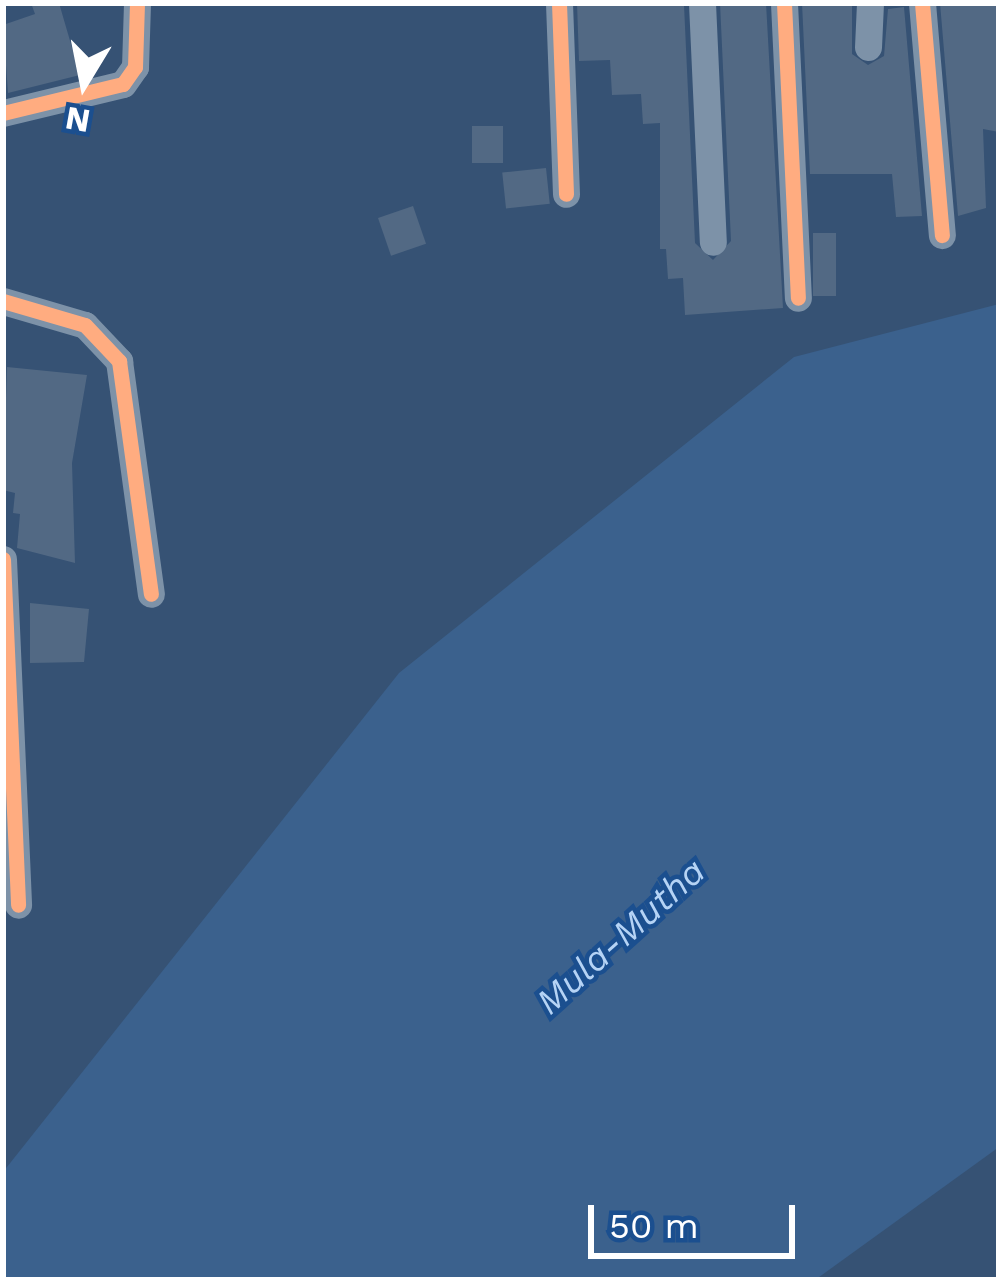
<!DOCTYPE html>
<html>
<head>
<meta charset="utf-8">
<style>
  body { margin:0 }
  #map { position:relative; width:1002px; height:1283px; overflow:hidden; background:#365274; font-family:"Work Sans",sans-serif }
  div>[style] { position:absolute }
  [style*='--x'] { left:calc(var(--x)*1px); top:calc(var(--y)*1px); width:calc(var(--w)*1px); rotate:calc(var(--a)*1deg) }
  .water>* { inset:0; background:#3b618d }
  .building>* { inset:0; background:#526984; transform-origin:0 0 }
  .minor>* { height:27px; margin:-13.5px; padding:0 13.5px; transform-origin:13.5px; border-radius:13.5px; background:#7d92a8 }
  .cycleway>* { height:15px; margin:-7.5px; padding:0 7.5px; transform-origin:7.5px; border-radius:7.5px; background:#ffac80 }
  span { translate:-50% -50%; white-space:nowrap; text-align:center; line-height:1.15; -webkit-text-stroke:9px #1b4f8f; paint-order:stroke }
  .water-label { font-size:36px; color:#b5d3f5; font-style:italic }
  .frame { position:absolute; inset:0; border:6px solid #fff; pointer-events:none }
  .north { position:absolute; left:24px; top:24px; width:120px; height:120px; -webkit-text-stroke:9px #1b4f8f; paint-order:stroke; rotate:190deg; font-size:33px; font-weight:700; line-height:48px; text-align:center; color:#fff }
  .north::after { content:''; display:block; margin:auto; width:42px; height:54px; background:#fff; clip-path:polygon(50% 0,100% 100%,50% 72%,0 100%) }
  .scale { position:absolute; left:588px; top:1205px; width:207px; height:54px; box-sizing:border-box; border:6px solid #fff; border-top:0; padding-left:15px; font-size:36px; line-height:42px; white-space:nowrap; color:#fff; -webkit-text-stroke:9px #1b4f8f; paint-order:stroke }
</style>
</head>
<body>
<div id="map">
  <div class="water">
    <div style="clip-path:polygon(999px 304px,999px 1147px,815px 1280px,3px 1280px,3px 1172px,399px 673px,794px 357px)"></div>
  </div>
  <div class="building">
    <div style="clip-path:polygon(31px 3px,59px 3px,80px 75px,8px 93px,3px 25px,35px 14px)"></div>
    <div style="clip-path:polygon(577px 3px,684px 5px,695px 243px,713px 260px,731px 241px,720px 3px,766px 3px,783px 308px,685px 315px,683px 278px,668px 279px,666px 249px,660px 249px,660px 123px,643px 124px,641px 94px,612px 95px,610px 60px,579px 61px)"></div>
    <div style="clip-path:polygon(802px 3px,852px 3px,852px 54px,868px 65px,884px 56px,888px 9px,904px 7px,922px 216px,896px 217px,892px 174px,810px 174px)"></div>
    <div style="clip-path:polygon(940px 3px,999px 3px,999px 132px,983px 129px,986px 208px,958px 216px)"></div>
    <div style="left:472px;top:126px;width:31px;height:37px"></div>
    <div style="left:546px;top:168px;width:36px;height:44px;rotate:84deg"></div>
    <div style="left:413px;top:206px;width:40px;height:37px;rotate:71deg"></div>
    <div style="left:813px;top:233px;width:23px;height:63px"></div>
    <div style="clip-path:polygon(7px 367px,87px 375px,72px 463px,75px 563px,17px 548px,20px 514px,13px 513px,15px 493px,3px 490px)"></div>
    <div style="clip-path:polygon(30px 603px,89px 609px,84px 662px,30px 663px)"></div>
  </div>
  <div class="minor">
    <div style="--x:559;--y:3;--w:191;--a:87.9"></div>
    <div style="--x:702;--y:3;--w:239;--a:87.4"></div>
    <div style="--x:784;--y:3;--w:295;--a:87.3"></div>
    <div style="--x:922;--y:3;--w:233;--a:85.1"></div>
    <div style="--x:868;--y:47;--w:44;--a:-87.4"></div>
    <div style="--x:3;--y:113;--w:123;--a:-13.6"></div>
    <div style="--x:123;--y:84;--w:21;--a:-55"></div>
    <div style="--x:135;--y:67;--w:64;--a:-88.2"></div>
    <div style="--x:3;--y:301;--w:85;--a:16.3"></div>
    <div style="--x:85;--y:325;--w:50;--a:46.6"></div>
    <div style="--x:119;--y:361;--w:235;--a:82.2"></div>
    <div style="--x:3;--y:559;--w:346;--a:87.5"></div>
  </div>
  <div class="cycleway">
    <div style="--x:559;--y:3;--w:191;--a:87.9"></div>
    <div style="--x:784;--y:3;--w:295;--a:87.3"></div>
    <div style="--x:922;--y:3;--w:233;--a:85.1"></div>
    <div style="--x:3;--y:113;--w:123;--a:-13.6"></div>
    <div style="--x:123;--y:84;--w:21;--a:-55"></div>
    <div style="--x:135;--y:67;--w:64;--a:-88.2"></div>
    <div style="--x:3;--y:301;--w:85;--a:16.3"></div>
    <div style="--x:85;--y:325;--w:50;--a:46.6"></div>
    <div style="--x:119;--y:361;--w:235;--a:82.2"></div>
    <div style="--x:3;--y:559;--w:346;--a:87.5"></div>
  </div>
  <div class="water-label">
    <span style="left:621px;top:937px;rotate:-42deg">Mula-Mutha</span>
  </div>
  <div class="frame"></div>
  <div class="north">N</div>
  <div class="scale">50 m</div>
</div>
</body>
</html>
